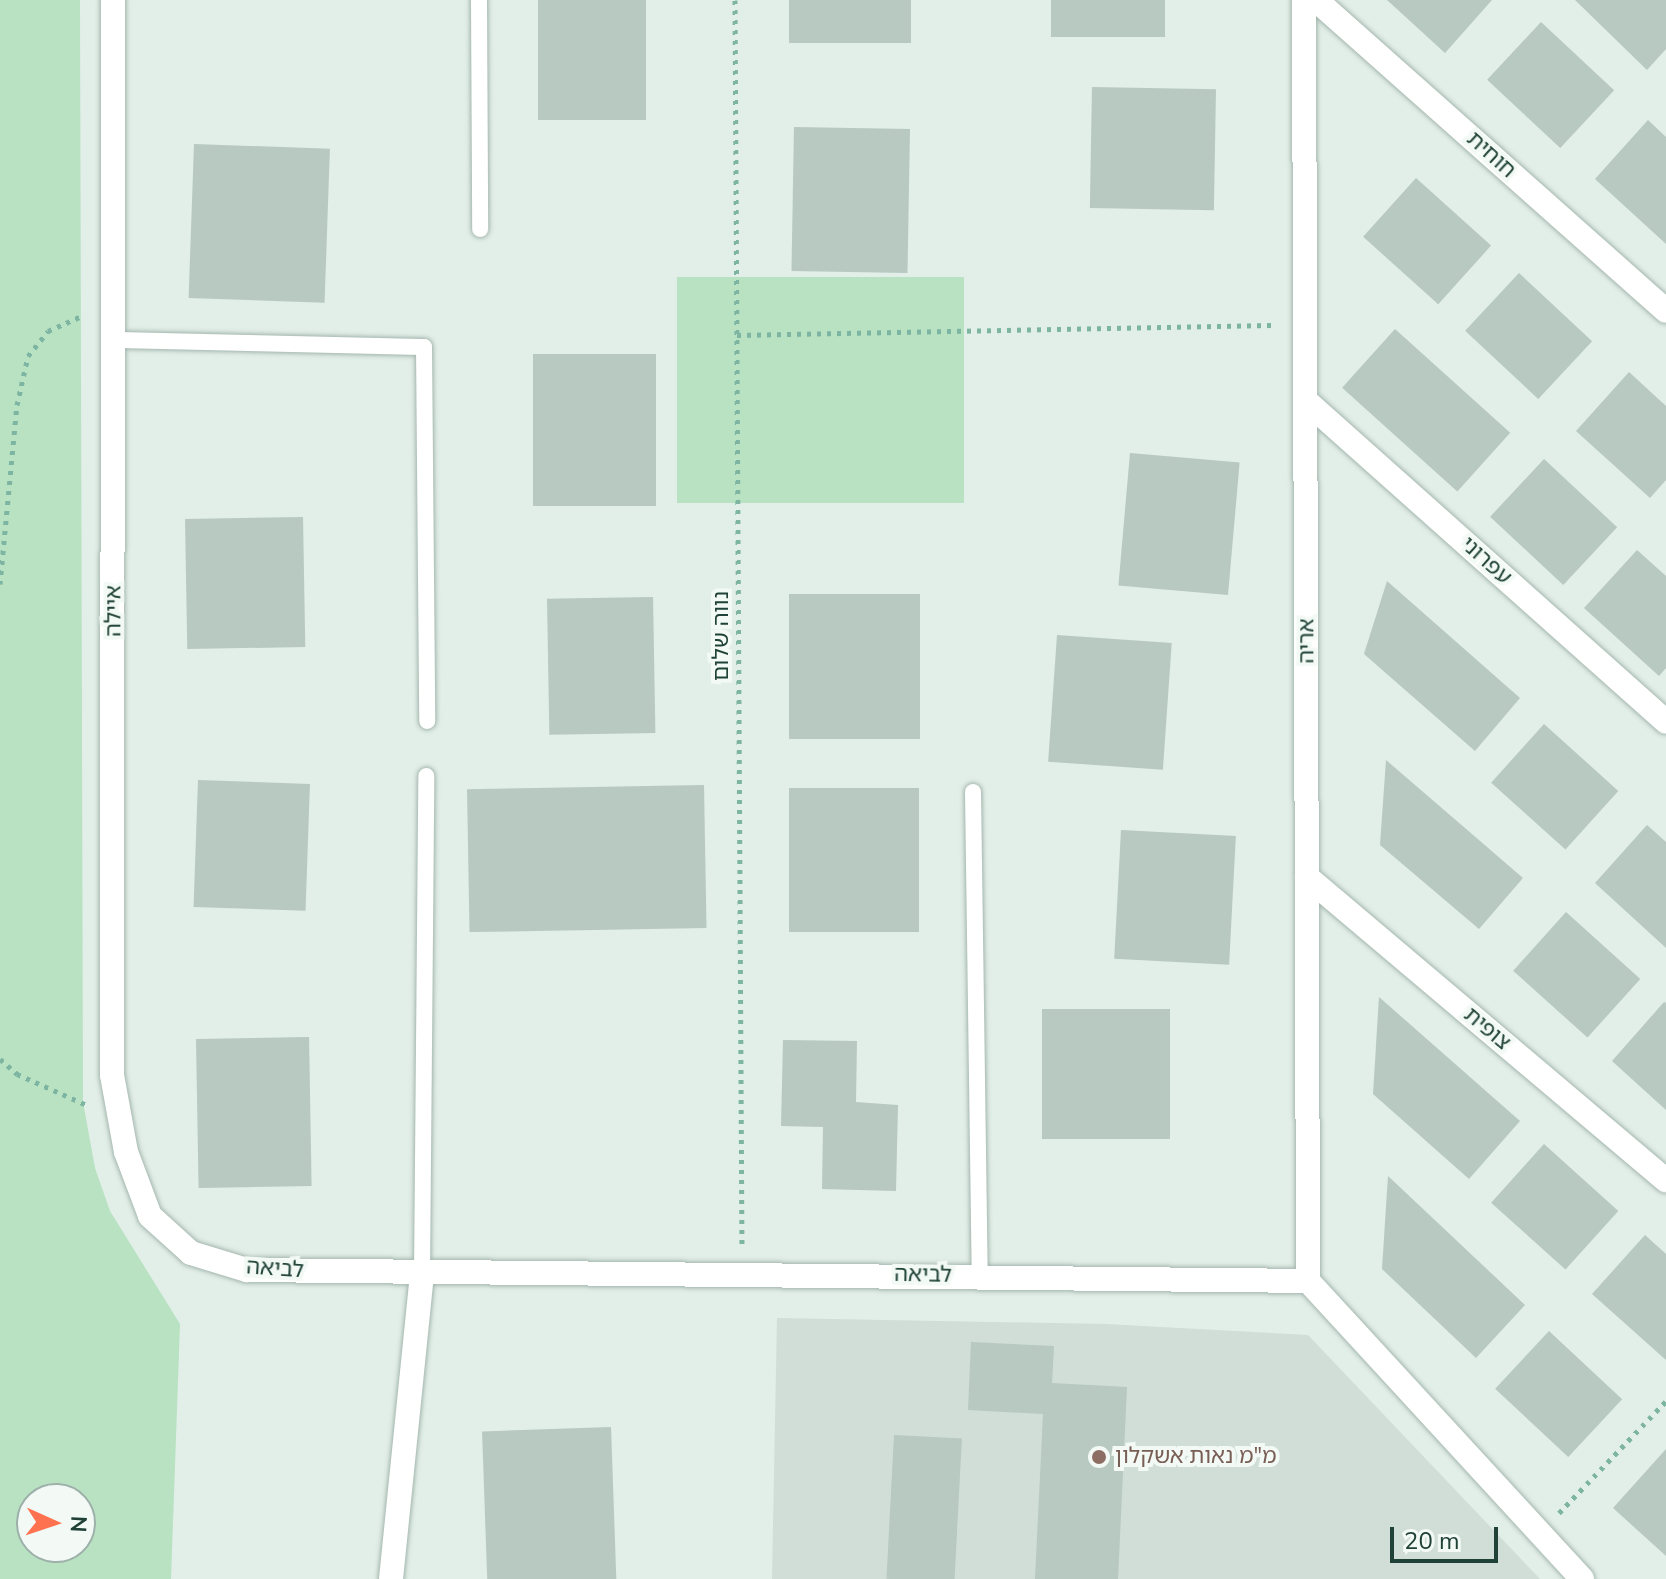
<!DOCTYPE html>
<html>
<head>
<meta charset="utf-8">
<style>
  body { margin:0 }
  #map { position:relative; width:1666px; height:1579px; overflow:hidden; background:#e2eee8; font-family:"Nunito Sans","Noto Sans Hebrew",sans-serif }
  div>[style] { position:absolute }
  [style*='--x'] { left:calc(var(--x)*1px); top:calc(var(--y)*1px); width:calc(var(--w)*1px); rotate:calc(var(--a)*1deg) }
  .built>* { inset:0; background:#d0ded7 }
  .green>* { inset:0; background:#b8e2c1; transform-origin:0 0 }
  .building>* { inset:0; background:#b7c9c1; transform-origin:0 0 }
  .path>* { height:5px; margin-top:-2.5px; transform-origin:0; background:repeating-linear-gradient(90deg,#7eb5a2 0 4px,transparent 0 10px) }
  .roads { filter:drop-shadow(0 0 2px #a4b7af) drop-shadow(0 0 2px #a4b7af) }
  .lane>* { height:16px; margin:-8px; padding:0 8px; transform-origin:8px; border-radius:8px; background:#fff }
  .street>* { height:24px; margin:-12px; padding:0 12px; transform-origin:12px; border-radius:12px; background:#fff }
  .dots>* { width:22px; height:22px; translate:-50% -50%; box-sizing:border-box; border:4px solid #f3faf6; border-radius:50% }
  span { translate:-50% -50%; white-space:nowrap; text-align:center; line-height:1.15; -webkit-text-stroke:8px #f3faf6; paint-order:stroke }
  .street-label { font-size:22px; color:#1f4137 }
  .education-label { font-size:22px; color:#785e54 }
  .left { translate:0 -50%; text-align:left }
  .north { position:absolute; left:16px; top:1483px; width:80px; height:80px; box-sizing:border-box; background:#f3faf6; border:2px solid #9eb0aa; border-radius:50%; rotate:93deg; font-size:22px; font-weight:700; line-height:32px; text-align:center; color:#1f4137 }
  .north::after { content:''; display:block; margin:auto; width:28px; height:36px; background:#ff724f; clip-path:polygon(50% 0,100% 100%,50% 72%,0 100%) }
  .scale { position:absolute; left:1390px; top:1527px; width:108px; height:36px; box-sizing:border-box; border:4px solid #1f4137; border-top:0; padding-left:10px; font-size:24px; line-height:28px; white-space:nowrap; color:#1f4137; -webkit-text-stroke:6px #f3faf6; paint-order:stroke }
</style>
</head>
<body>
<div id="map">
  <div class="built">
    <div style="clip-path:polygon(777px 1318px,1106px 1324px,1308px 1335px,1540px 1579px,772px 1579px)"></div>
  </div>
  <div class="green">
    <div style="clip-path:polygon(evenodd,0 0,80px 0,83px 1102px,95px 1168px,110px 1211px,180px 1324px,171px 1579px,0 1579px,0 0,80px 1499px,80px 1547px,32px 1547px,32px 1499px,80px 1499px)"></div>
    <div style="left:677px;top:277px;width:287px;height:226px"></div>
  </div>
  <div class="building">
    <div style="left:538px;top:0;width:108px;height:120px"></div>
    <div style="left:789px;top:0;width:122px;height:43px"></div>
    <div style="left:1051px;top:0;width:114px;height:37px"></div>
    <div style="clip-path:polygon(1387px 0,1492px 0,1445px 53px)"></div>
    <div style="clip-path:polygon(1575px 0,1666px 0,1666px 49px,1647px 70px)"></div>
    <div style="left:1541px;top:22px;width:100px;height:79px;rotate:43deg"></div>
    <div style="left:1092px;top:87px;width:124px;height:121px;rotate:1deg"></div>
    <div style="clip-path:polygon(1648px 120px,1666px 137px,1666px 244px,1595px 179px)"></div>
    <div style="left:794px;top:127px;width:116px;height:144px;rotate:1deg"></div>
    <div style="left:194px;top:144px;width:136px;height:154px;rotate:2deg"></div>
    <div style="left:1416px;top:178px;width:101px;height:79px;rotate:42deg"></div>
    <div style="left:1519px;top:273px;width:100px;height:79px;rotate:43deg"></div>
    <div style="left:1395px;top:329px;width:155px;height:79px;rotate:42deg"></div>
    <div style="left:533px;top:354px;width:123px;height:152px"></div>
    <div style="clip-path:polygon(1629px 372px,1666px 406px,1666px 480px,1650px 498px,1576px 431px)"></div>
    <div style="left:1130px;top:453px;width:110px;height:133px;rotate:5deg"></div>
    <div style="left:1544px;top:459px;width:100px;height:79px;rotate:43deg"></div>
    <div style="left:303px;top:517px;width:130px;height:118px;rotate:89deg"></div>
    <div style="clip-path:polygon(1637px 550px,1666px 576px,1666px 668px,1659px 676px,1584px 608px)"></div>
    <div style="clip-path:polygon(1387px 581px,1520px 698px,1475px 751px,1364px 654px)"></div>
    <div style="left:920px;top:594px;width:145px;height:131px;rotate:90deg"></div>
    <div style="left:653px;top:597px;width:136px;height:106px;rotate:89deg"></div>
    <div style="left:1057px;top:635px;width:115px;height:127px;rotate:4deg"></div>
    <div style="left:1544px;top:724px;width:100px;height:79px;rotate:42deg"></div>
    <div style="clip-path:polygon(1386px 760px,1523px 878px,1479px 929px,1380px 845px)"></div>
    <div style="left:198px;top:780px;width:112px;height:127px;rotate:2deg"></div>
    <div style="left:704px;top:785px;width:143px;height:237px;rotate:89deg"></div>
    <div style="left:919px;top:788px;width:144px;height:130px;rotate:90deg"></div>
    <div style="clip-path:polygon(1647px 825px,1666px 842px,1666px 948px,1595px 883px)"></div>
    <div style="left:1121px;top:830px;width:115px;height:129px;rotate:3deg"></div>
    <div style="left:1566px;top:912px;width:100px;height:79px;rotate:42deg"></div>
    <div style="clip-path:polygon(1379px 997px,1520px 1121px,1469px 1179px,1373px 1094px)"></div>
    <div style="clip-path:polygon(1664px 1002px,1666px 1003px,1666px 1110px,1612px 1061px)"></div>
    <div style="left:1042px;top:1009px;width:128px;height:130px"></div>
    <div style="left:309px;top:1037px;width:149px;height:113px;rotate:89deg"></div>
    <div style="clip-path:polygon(783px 1040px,857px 1041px,856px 1102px,898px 1105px,896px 1191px,822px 1189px,823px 1127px,781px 1126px)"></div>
    <div style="left:1544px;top:1144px;width:100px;height:79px;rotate:42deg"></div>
    <div style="clip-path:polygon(1388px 1176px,1525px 1305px,1476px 1358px,1382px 1269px)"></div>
    <div style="clip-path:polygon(1645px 1235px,1666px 1254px,1666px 1360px,1592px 1294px)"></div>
    <div style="left:1549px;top:1331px;width:100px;height:79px;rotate:43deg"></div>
    <div style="clip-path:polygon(971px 1342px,1054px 1346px,1052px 1383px,1127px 1387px,1118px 1579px,1035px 1579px,1043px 1414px,968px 1410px)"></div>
    <div style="left:611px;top:1427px;width:152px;height:129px;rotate:88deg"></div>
    <div style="left:894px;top:1435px;width:68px;height:144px;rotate:3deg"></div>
    <div style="clip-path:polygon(1666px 1449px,1666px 1556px,1613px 1508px)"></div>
  </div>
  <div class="path">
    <div style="--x:735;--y:0;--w:1247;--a:89.68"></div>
    <div style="--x:737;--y:335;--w:539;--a:-1.06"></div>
    <div style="--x:0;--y:584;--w:180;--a:-84.6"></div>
    <div style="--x:17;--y:405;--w:50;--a:-77.3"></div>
    <div style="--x:28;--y:356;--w:32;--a:-51"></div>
    <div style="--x:48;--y:331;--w:39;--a:-24"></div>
    <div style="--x:0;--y:1059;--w:23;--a:41"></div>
    <div style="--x:17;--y:1074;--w:77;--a:23.9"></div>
    <div style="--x:1559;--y:1513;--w:155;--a:-46.3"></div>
  </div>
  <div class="roads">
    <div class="lane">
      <div style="--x:479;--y:0;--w:229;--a:89.7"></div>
      <div style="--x:116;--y:340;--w:308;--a:1.3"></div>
      <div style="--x:424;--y:347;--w:374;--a:89.5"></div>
      <div style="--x:973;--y:792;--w:484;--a:89.2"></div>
      <div style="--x:422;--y:1275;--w:499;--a:-89.5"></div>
    </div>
    <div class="street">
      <div style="--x:113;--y:0;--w:1075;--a:90.05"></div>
      <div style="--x:112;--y:1075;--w:78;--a:79.7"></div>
      <div style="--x:126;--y:1152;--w:68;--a:69.4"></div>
      <div style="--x:150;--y:1216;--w:55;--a:42.1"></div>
      <div style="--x:191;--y:1253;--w:59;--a:16.9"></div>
      <div style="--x:247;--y:1270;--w:1061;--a:0.59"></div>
      <div style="--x:1308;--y:1281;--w:405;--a:47.4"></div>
      <div style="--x:1304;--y:0;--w:1281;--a:89.82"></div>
      <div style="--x:1316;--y:0;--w:468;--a:41.6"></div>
      <div style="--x:1306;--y:401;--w:482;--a:41.7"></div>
      <div style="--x:1307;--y:877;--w:470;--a:40.2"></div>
      <div style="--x:391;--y:1579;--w:306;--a:-84.2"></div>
    </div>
  </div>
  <div class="dots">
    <div style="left:1099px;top:1457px;background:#8d6e63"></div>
  </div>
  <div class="street-label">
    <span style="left:1491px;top:155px;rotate:42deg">חוחית</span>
    <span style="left:1486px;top:561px;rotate:42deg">עפרוני</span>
    <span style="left:114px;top:611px;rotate:-90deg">איילה</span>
    <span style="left:722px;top:636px;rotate:-90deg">נווה שלום</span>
    <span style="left:1307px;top:641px;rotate:-90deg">אריה</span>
    <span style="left:1487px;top:1029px;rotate:40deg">צופית</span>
    <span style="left:275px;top:1269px;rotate:4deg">לביאה</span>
    <span style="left:923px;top:1275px;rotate:1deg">לביאה</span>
  </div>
  <div class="education-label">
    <span class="left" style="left:1115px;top:1457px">מ"מ נאות אשקלון</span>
  </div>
  <div class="north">N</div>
  <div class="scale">20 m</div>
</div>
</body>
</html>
